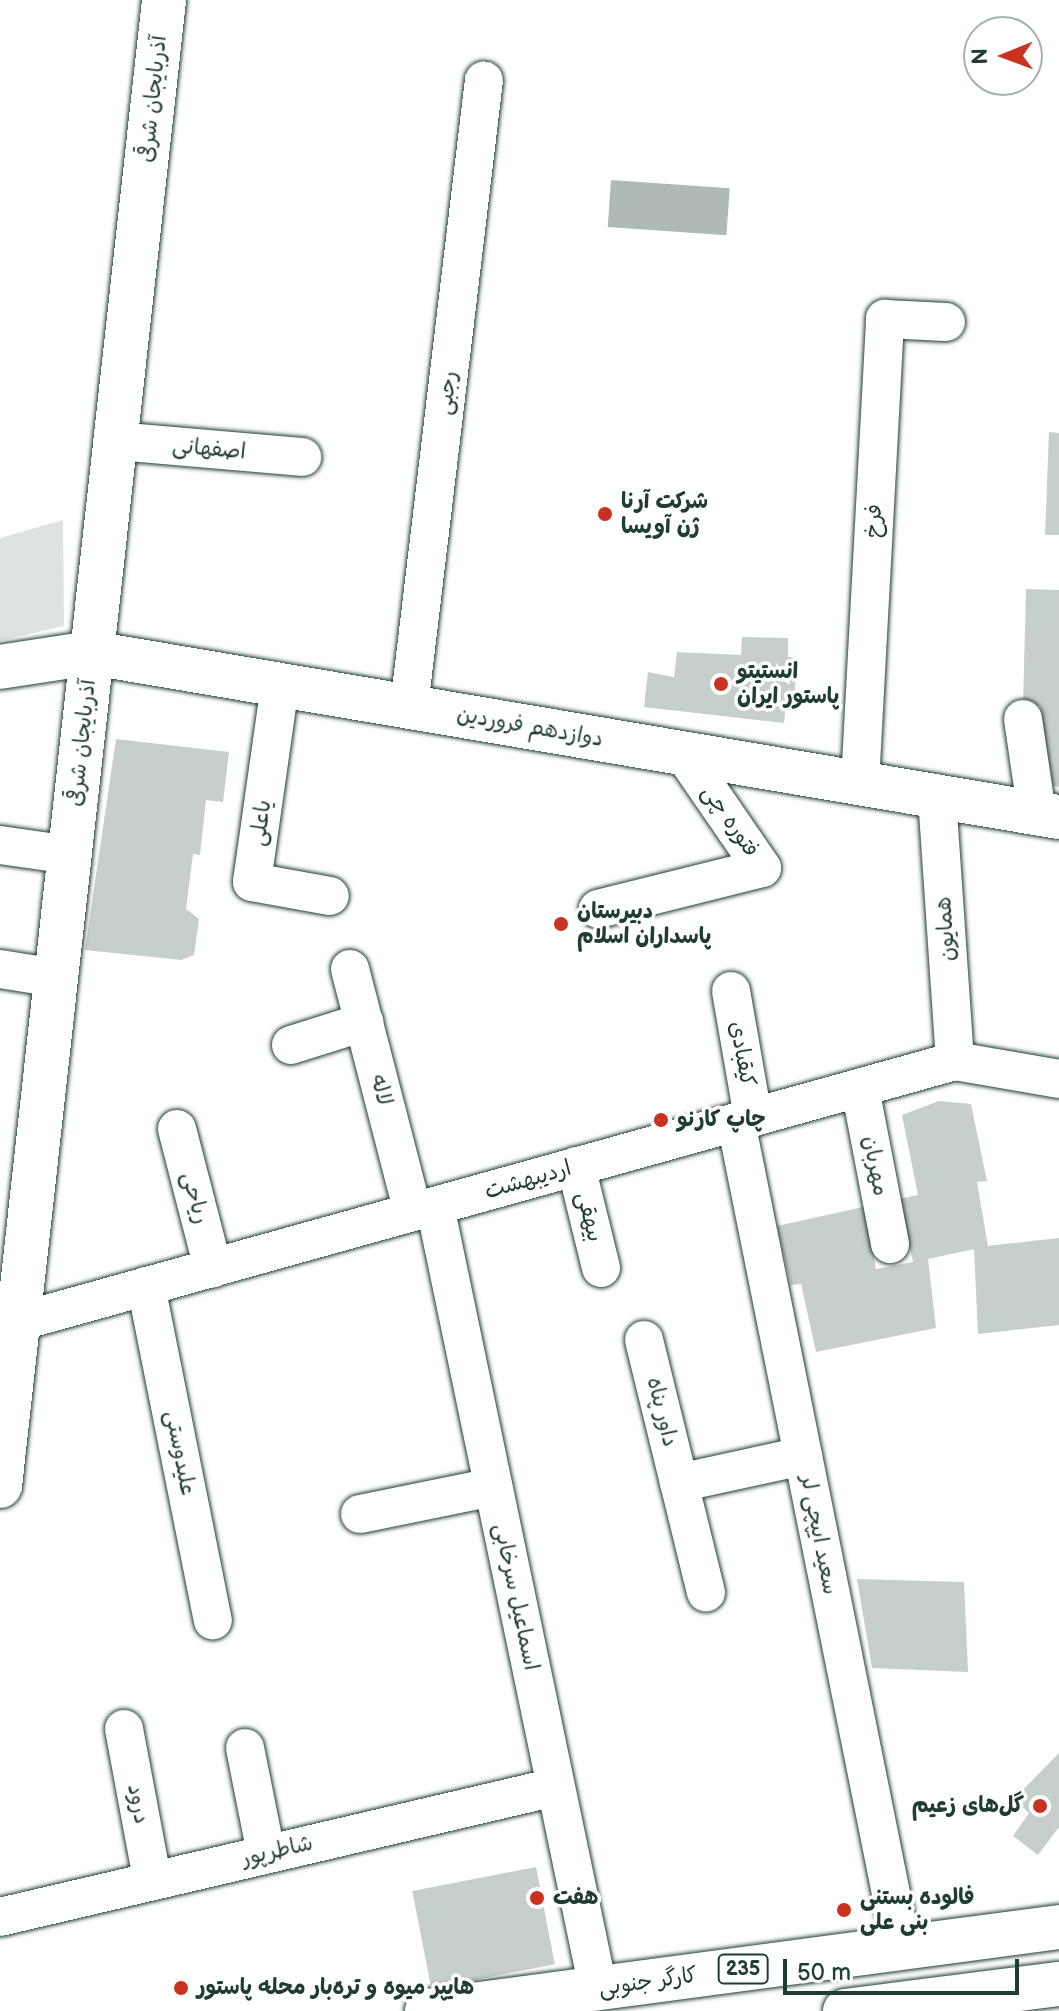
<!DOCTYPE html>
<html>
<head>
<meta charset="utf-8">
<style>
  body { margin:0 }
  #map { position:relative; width:1059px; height:2011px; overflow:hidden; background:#fff; font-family:"Balsamiq Sans","Playpen Sans Arabic",sans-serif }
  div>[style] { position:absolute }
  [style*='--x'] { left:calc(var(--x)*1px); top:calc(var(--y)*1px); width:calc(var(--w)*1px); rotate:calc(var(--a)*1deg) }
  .green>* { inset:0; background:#dee3e2 }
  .water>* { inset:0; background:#afbab7; transform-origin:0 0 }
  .building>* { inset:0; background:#c7cfcc; transform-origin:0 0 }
  .roads { filter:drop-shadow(0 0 2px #1f3d34) drop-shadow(0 0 2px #1f3d34) }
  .minor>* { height:38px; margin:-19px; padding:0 19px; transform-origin:19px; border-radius:19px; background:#fff }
  .major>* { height:44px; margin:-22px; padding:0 22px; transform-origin:22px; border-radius:22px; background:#fff }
  .dots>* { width:22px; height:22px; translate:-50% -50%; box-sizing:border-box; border:4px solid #fff; border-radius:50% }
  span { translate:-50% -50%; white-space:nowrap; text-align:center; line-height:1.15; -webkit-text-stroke:7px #fff; paint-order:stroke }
  .shield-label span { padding:2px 6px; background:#fff; border:2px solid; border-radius:6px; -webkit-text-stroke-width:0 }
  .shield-label { font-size:20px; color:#1f3d34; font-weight:700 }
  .street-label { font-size:22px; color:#1f3d34 }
  .poi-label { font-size:22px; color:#1f3d34; font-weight:700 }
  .left { translate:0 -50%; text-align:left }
  .right { translate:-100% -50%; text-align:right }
  .north { position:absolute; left:963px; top:16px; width:80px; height:80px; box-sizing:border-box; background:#fff; border:2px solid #a5b1ae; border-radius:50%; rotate:269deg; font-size:22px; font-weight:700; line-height:32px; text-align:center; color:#1f3d34 }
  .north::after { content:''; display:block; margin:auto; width:28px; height:36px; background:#c8321e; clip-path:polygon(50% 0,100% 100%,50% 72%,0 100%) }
  .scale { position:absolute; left:783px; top:1959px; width:236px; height:36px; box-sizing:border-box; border:4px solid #1f3d34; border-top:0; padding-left:10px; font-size:24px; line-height:28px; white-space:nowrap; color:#1f3d34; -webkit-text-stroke:6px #fff; paint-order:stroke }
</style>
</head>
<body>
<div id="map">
  <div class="green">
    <div style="clip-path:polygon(63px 520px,64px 626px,0 641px,0 538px)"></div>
  </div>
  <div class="water">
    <div style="left:611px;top:180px;width:119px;height:47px;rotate:4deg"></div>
  </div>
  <div class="building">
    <div style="clip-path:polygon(1049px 432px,1059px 433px,1059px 535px,1045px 535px)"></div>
    <div style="clip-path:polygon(1026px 589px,1059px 590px,1059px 787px,1053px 786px,1040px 706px,1023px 706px)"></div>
    <div style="clip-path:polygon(742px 637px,788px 638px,788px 657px,797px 658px,795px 691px,787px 691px,784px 723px,644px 707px,648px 672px,674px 677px,677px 652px,741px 655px)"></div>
    <div style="clip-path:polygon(116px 739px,229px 752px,223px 802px,206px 800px,200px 855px,193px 854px,186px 909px,199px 919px,194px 955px,181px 960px,85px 950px)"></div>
    <div style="clip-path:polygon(939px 1101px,971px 1104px,987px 1181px,977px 1182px,988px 1246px,1059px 1238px,1059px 1325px,978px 1334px,974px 1249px,928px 1259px,936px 1328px,816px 1352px,801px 1284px,791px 1285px,777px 1226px,863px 1207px,876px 1269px,913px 1262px,899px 1199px,918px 1195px,902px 1115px)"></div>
    <div style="clip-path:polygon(857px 1579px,964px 1582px,968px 1672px,872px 1668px)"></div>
    <div style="clip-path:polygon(1059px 1753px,1059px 1827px,1038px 1855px,1013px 1836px,1029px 1813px,1014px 1799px)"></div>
    <div style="left:536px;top:1867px;width:99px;height:126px;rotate:79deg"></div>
  </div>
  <div class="roads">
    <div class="minor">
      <div style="--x:116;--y:441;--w:187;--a:4.9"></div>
      <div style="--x:280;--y:685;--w:199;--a:98.1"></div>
      <div style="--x:252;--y:882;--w:79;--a:10.2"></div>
      <div style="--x:409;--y:707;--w:631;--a:-83.18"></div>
      <div style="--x:1023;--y:719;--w:96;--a:81.6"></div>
      <div style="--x:860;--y:783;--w:465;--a:-86.9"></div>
      <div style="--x:885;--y:319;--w:61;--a:2.8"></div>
      <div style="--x:937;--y:797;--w:265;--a:86.1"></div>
      <div style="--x:0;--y:845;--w:71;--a:8.1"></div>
      <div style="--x:598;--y:909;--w:169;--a:-14"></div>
      <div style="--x:762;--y:868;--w:140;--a:-124.5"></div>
      <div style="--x:0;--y:969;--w:57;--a:9.1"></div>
      <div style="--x:350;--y:969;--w:251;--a:75.5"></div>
      <div style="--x:731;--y:991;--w:128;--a:80.1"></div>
      <div style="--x:291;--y:1045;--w:77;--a:-17.5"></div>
      <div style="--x:860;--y:1088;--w:159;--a:79.1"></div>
      <div style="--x:736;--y:1122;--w:843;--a:78.64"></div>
      <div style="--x:177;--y:1129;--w:144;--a:75.5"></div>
      <div style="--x:576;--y:1166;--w:105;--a:76.2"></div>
      <div style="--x:435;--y:1206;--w:799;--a:78.23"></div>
      <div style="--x:146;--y:1286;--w:341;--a:78.7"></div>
      <div style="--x:0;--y:1327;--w:991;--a:-15.56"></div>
      <div style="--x:955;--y:1061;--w:106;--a:9.8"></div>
      <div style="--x:644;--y:1340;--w:260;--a:76.2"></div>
      <div style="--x:679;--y:1483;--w:127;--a:-12.3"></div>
      <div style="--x:360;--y:1514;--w:136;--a:-11.5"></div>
      <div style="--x:124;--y:1729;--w:153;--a:79.4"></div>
      <div style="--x:245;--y:1748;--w:107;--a:78.7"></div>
      <div style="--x:0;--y:1917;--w:570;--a:-13.18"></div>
    </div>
    <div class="major">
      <div style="--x:0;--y:667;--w:93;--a:-8.7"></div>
      <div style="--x:92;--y:653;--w:981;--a:9.63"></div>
      <div style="--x:0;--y:1486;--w:1495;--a:-83.7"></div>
      <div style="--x:427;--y:2011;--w:638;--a:-7.57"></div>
      <div style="--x:845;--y:2011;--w:216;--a:-7.2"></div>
    </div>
  </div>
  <div class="dots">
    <div style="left:605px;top:514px;background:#c8321e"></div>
    <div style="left:721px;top:684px;background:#c8321e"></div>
    <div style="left:561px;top:924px;background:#c8321e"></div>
    <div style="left:661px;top:1120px;background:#c8321e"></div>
    <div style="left:1040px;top:1806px;background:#c8321e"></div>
    <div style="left:537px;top:1898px;background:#c8321e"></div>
    <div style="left:844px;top:1910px;background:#c8321e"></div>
    <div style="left:181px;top:1988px;background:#c8321e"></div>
  </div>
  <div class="shield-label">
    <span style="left:743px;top:1969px">235</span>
  </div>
  <div class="street-label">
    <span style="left:153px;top:99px;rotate:-84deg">آذربایجان شرقی</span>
    <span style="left:447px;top:393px;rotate:-83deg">رجبی</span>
    <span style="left:209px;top:449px;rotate:5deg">اصفهانی</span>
    <span style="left:874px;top:521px;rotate:-87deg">فرخ</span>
    <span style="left:530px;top:727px;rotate:10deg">دوازدهم فروردین</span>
    <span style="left:82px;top:743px;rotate:-84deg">آذربایجان شرقی</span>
    <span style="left:730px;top:821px;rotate:55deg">فتوره چی</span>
    <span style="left:261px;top:823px;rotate:-82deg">یاعلی</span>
    <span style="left:946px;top:929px;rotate:-94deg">همایون</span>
    <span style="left:742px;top:1054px;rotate:80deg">کیقبادی</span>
    <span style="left:381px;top:1090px;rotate:76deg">لاله</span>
    <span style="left:875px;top:1166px;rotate:79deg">مهربان</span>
    <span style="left:528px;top:1180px;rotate:-16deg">اردیبهشت</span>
    <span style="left:195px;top:1198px;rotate:75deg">ریاحی</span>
    <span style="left:589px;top:1217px;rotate:76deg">بیهقی</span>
    <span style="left:662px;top:1412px;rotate:76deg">داور پناه</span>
    <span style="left:180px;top:1453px;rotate:79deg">علیدوستی</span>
    <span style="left:819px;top:1535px;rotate:79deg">سعید ایپچی لر</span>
    <span style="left:516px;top:1597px;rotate:78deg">اسماعیل سرخابی</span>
    <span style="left:138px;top:1804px;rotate:79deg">درود</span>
    <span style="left:277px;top:1851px;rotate:-13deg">شاطرپور</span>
    <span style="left:648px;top:1982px;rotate:-8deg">کارگر جنوبی</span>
  </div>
  <div class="poi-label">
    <span class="left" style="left:621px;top:514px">شرکت آرنا<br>ژن آویسا</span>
    <span class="left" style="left:737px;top:684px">انستیتو<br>پاستور ایران</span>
    <span class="left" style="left:577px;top:924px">دبیرستان<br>پاسداران اسلام</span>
    <span class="left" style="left:677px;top:1120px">چاپ کارنو</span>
    <span class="right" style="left:1024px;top:1806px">گل‌های زعیم</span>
    <span class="left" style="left:860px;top:1910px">فالوده بستنی<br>بنی علی</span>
    <span class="left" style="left:553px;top:1898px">هفت</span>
    <span class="left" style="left:197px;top:1988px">هایپر میوه و تره‌بار محله پاستور</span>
  </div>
  <div class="north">N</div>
  <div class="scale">50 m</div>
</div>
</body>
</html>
